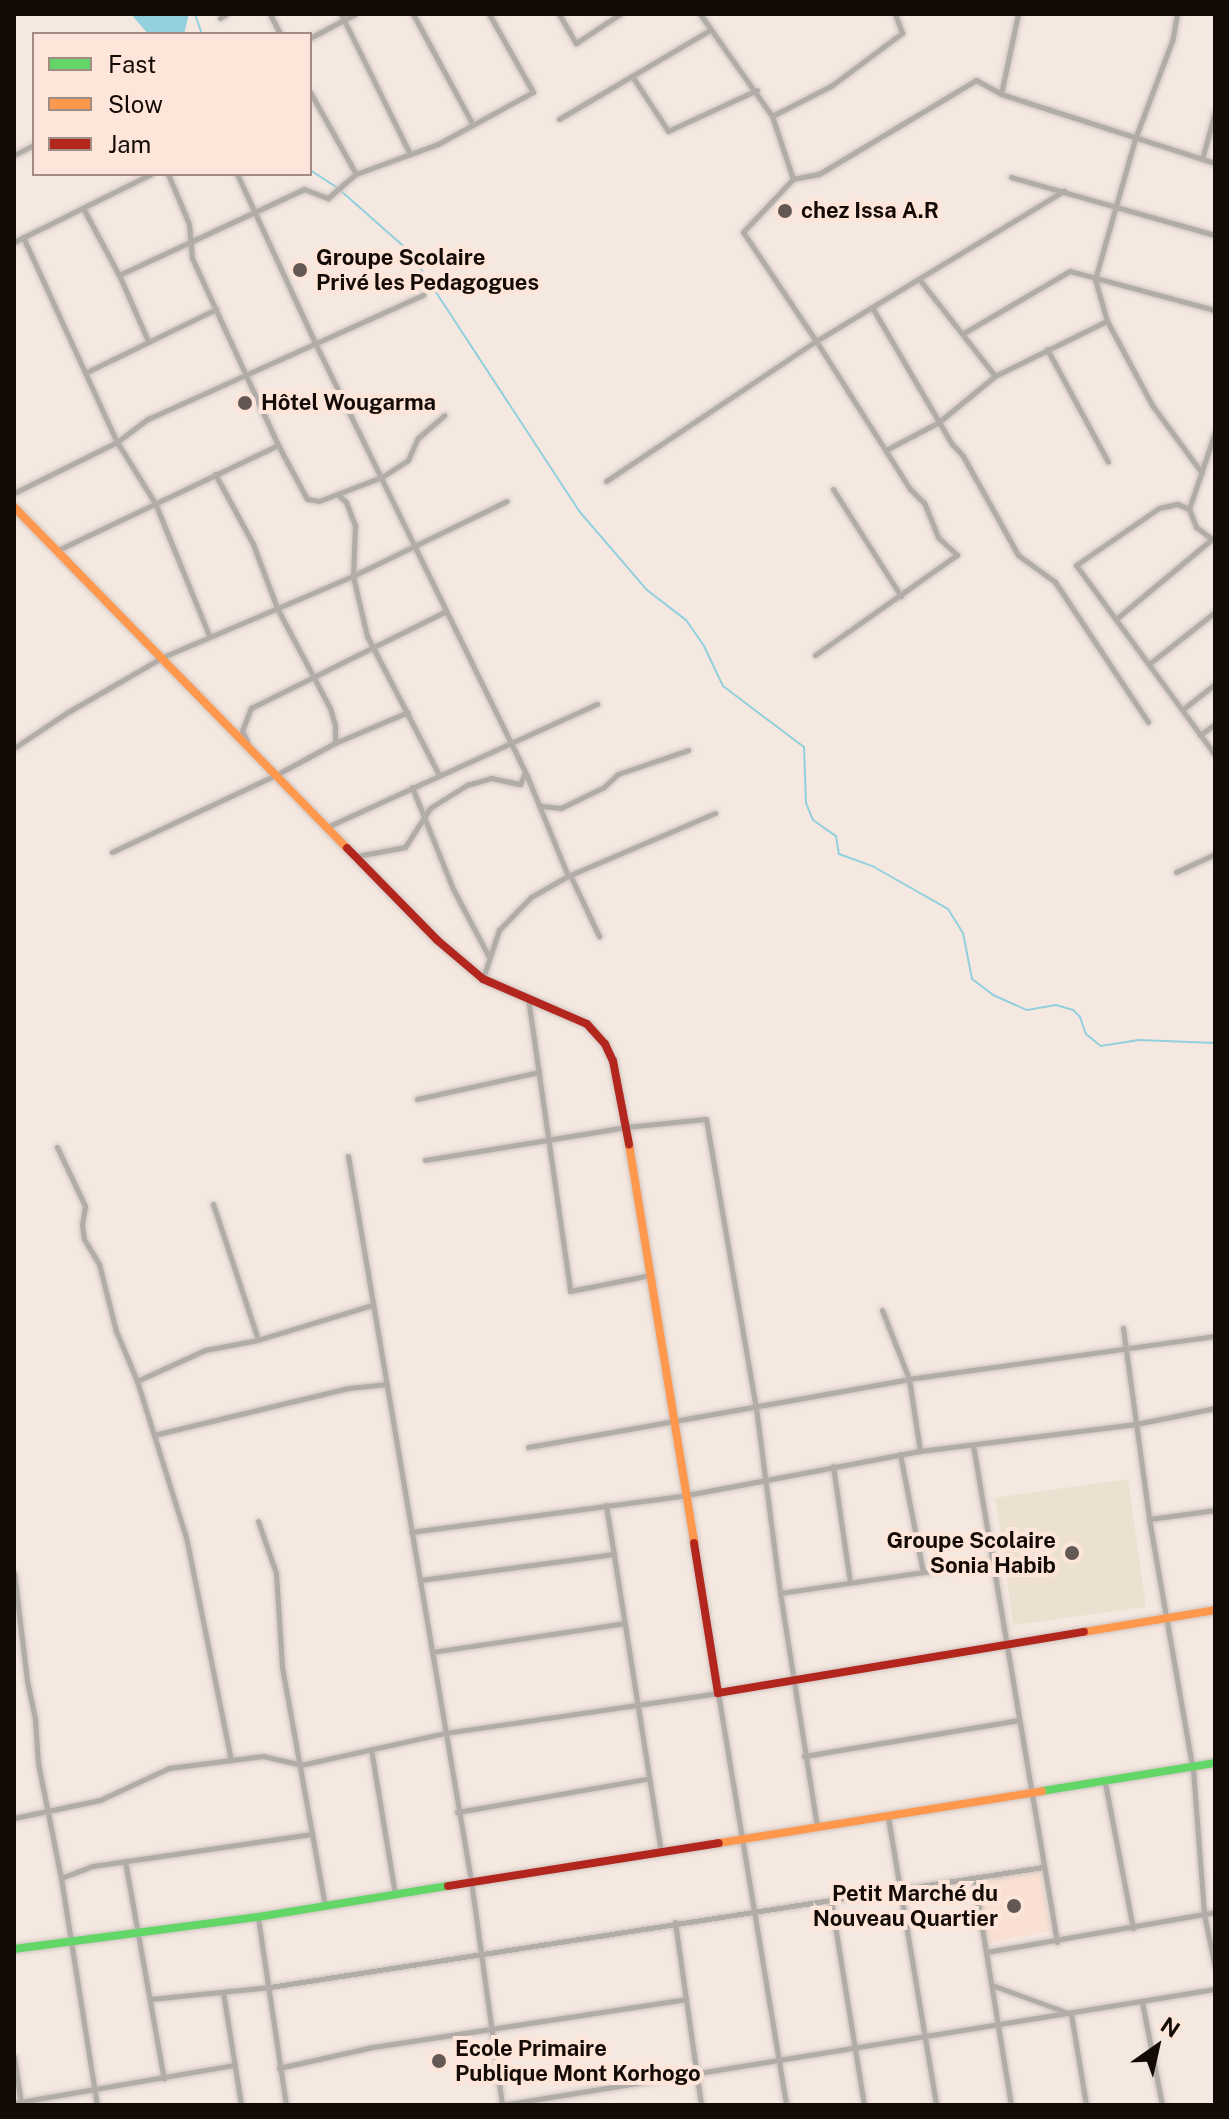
<!DOCTYPE html>
<html>
<head>
<meta charset="utf-8">
<style>
  body { margin:0 }
  #map { position:relative; width:1229px; height:2119px; overflow:hidden; background:#f5e8e1; font-family:"Public Sans",sans-serif }
  div>[style] { position:absolute }
  [style*='--x'] { left:calc(var(--x)*1px); top:calc(var(--y)*1px); width:calc(var(--w)*1px); rotate:calc(var(--a)*1deg) }
  .built>* { inset:0; background:#f9e0d2; transform-origin:0 0 }
  .education>* { inset:0; background:#ece0d1; transform-origin:0 0 }
  .water>* { inset:0; background:#92d0de }
  .stream>* { height:2px; margin:-1px; padding:0 1px; transform-origin:1px; border-radius:1px; background:#92d0de }
  .roads { filter:drop-shadow(0 0 2px #cfc5c0) drop-shadow(0 0 2px #cfc5c0) }
  .street>* { height:5px; margin:-2.5px; padding:0 2.5px; transform-origin:2.5px; border-radius:2.5px; background:#b2aca9 }
  .fast>* { height:8px; margin:-4px; padding:0 4px; transform-origin:4px; border-radius:4px; background:#63d668 }
  .slow>* { height:8px; margin:-4px; padding:0 4px; transform-origin:4px; border-radius:4px; background:#ff974d }
  .jam>* { height:8px; margin:-4px; padding:0 4px; transform-origin:4px; border-radius:4px; background:#b3261e }
  .dots>* { width:22px; height:22px; translate:-50% -50%; box-sizing:border-box; border:4px solid #fde6d9; border-radius:50% }
  span { translate:-50% -50%; white-space:nowrap; text-align:center; line-height:1.15; -webkit-text-stroke:8px #fde6d9; paint-order:stroke }
  .poi-label { font-size:22px; color:#140b06; font-weight:700 }
  .left { translate:0 -50%; text-align:left }
  .right { translate:-100% -50%; text-align:right }
  .frame { position:absolute; inset:0; border:16px solid #140b06; pointer-events:none }
  .legend { position:absolute; left:32px; top:32px; width:280px; height:144px; box-sizing:border-box; background:#fde6d9; border:2px solid #a08e85; margin:0; padding:10px 14px; list-style:none; font-size:24px; color:#140b06 }
  .legend li { display:flex; align-items:center; gap:16px; height:40px }
  .legend b { width:40px; border:2px solid #a08e85 }
  .north { position:absolute; left:1117px; top:2007px; width:80px; height:80px; -webkit-text-stroke:6px #fde6d9; paint-order:stroke; rotate:34deg; font-size:22px; font-weight:700; line-height:32px; text-align:center; color:#140b06 }
  .north::after { content:''; display:block; margin:auto; width:28px; height:36px; background:#140b06; clip-path:polygon(50% 0,100% 100%,50% 72%,0 100%) }
</style>
</head>
<body>
<div id="map">
  <div class="built">
    <div style="left:1039px;top:1870px;width:62px;height:63px;rotate:79deg"></div>
  </div>
  <div class="education">
    <div style="left:1128px;top:1479px;width:129px;height:134px;rotate:82deg"></div>
  </div>
  <div class="water">
    <div style="clip-path:polygon(131px 14px,189px 14px,184px 34px,148px 34px)"></div>
  </div>
  <div class="stream">
    <div style="--x:195;--y:14;--w:21;--a:71"></div>
    <div style="--x:310;--y:170;--w:31;--a:33"></div>
    <div style="--x:341;--y:191;--w:91;--a:41.4"></div>
    <div style="--x:409;--y:251;--w:311;--a:56.8"></div>
    <div style="--x:579;--y:511;--w:104;--a:49.3"></div>
    <div style="--x:647;--y:590;--w:49;--a:37.6"></div>
    <div style="--x:686;--y:620;--w:32;--a:55"></div>
    <div style="--x:704;--y:646;--w:44;--a:64.6"></div>
    <div style="--x:723;--y:686;--w:101;--a:37"></div>
    <div style="--x:804;--y:747;--w:56;--a:88"></div>
    <div style="--x:806;--y:803;--w:18;--a:68"></div>
    <div style="--x:813;--y:820;--w:28;--a:35"></div>
    <div style="--x:836;--y:836;--w:18;--a:81"></div>
    <div style="--x:839;--y:854;--w:37;--a:20"></div>
    <div style="--x:874;--y:867;--w:85;--a:29.6"></div>
    <div style="--x:948;--y:909;--w:28;--a:58"></div>
    <div style="--x:963;--y:933;--w:47;--a:78.9"></div>
    <div style="--x:972;--y:979;--w:26;--a:37"></div>
    <div style="--x:993;--y:995;--w:37;--a:24"></div>
    <div style="--x:1027;--y:1010;--w:29;--a:-10"></div>
    <div style="--x:1056;--y:1005;--w:18;--a:16"></div>
    <div style="--x:1073;--y:1010;--w:10;--a:45"></div>
    <div style="--x:1080;--y:1017;--w:18;--a:71"></div>
    <div style="--x:1086;--y:1034;--w:19;--a:39"></div>
    <div style="--x:1101;--y:1046;--w:38;--a:-9"></div>
    <div style="--x:1139;--y:1040;--w:76;--a:2.3"></div>
  </div>
  <div class="roads">
    <div class="street">
      <div style="--x:270;--y:14;--w:22;--a:63"></div>
      <div style="--x:341;--y:14;--w:156;--a:63.8"></div>
      <div style="--x:413;--y:14;--w:124;--a:61.6"></div>
      <div style="--x:559;--y:14;--w:34;--a:60"></div>
      <div style="--x:576;--y:43;--w:53;--a:-33.4"></div>
      <div style="--x:700;--y:14;--w:125;--a:54.8"></div>
      <div style="--x:772;--y:116;--w:66;--a:71.6"></div>
      <div style="--x:1177;--y:14;--w:27;--a:100"></div>
      <div style="--x:1172;--y:41;--w:105;--a:110.7"></div>
      <div style="--x:1135;--y:139;--w:146;--a:105.9"></div>
      <div style="--x:1095;--y:279;--w:44;--a:74.1"></div>
      <div style="--x:1107;--y:321;--w:95;--a:61.8"></div>
      <div style="--x:1152;--y:405;--w:84;--a:53.7"></div>
      <div style="--x:220;--y:18;--w:7;--a:-34"></div>
      <div style="--x:310;--y:38;--w:51;--a:-28.1"></div>
      <div style="--x:632;--y:76;--w:66;--a:56.8"></div>
      <div style="--x:668;--y:131;--w:98;--a:-24.7"></div>
      <div style="--x:310;--y:92;--w:94;--a:60.7"></div>
      <div style="--x:1001;--y:94;--w:82;--a:-78"></div>
      <div style="--x:772;--y:116;--w:66;--a:-27"></div>
      <div style="--x:831;--y:86;--w:89;--a:-36.7"></div>
      <div style="--x:902;--y:33;--w:20;--a:-110"></div>
      <div style="--x:559;--y:119;--w:175;--a:-30.5"></div>
      <div style="--x:14;--y:155;--w:22;--a:-27"></div>
      <div style="--x:1202;--y:159;--w:49;--a:-74.5"></div>
      <div style="--x:168;--y:174;--w:54;--a:67.2"></div>
      <div style="--x:189;--y:224;--w:34;--a:85"></div>
      <div style="--x:192;--y:258;--w:206;--a:65.3"></div>
      <div style="--x:278;--y:445;--w:61;--a:61.8"></div>
      <div style="--x:307;--y:499;--w:12;--a:9"></div>
      <div style="--x:319;--y:501;--w:67;--a:-20.9"></div>
      <div style="--x:382;--y:477;--w:31;--a:-33"></div>
      <div style="--x:408;--y:460;--w:24;--a:-66"></div>
      <div style="--x:418;--y:438;--w:35;--a:-41"></div>
      <div style="--x:237;--y:174;--w:188;--a:65.2"></div>
      <div style="--x:316;--y:345;--w:480;--a:63.9"></div>
      <div style="--x:527;--y:776;--w:108;--a:67.7"></div>
      <div style="--x:1011;--y:177;--w:212;--a:15.9"></div>
      <div style="--x:83;--y:208;--w:76;--a:61.8"></div>
      <div style="--x:23;--y:237;--w:226;--a:65.4"></div>
      <div style="--x:117;--y:442;--w:72;--a:58.1"></div>
      <div style="--x:155;--y:503;--w:143;--a:67.8"></div>
      <div style="--x:14;--y:242;--w:153;--a:-26.4"></div>
      <div style="--x:919;--y:279;--w:123;--a:51.9"></div>
      <div style="--x:873;--y:309;--w:156;--a:59.7"></div>
      <div style="--x:952;--y:444;--w:16;--a:47"></div>
      <div style="--x:963;--y:456;--w:113;--a:60.9"></div>
      <div style="--x:1018;--y:555;--w:46;--a:36.1"></div>
      <div style="--x:1055;--y:582;--w:168;--a:56.4"></div>
      <div style="--x:962;--y:334;--w:125;--a:-30.3"></div>
      <div style="--x:1070;--y:271;--w:150;--a:15.1"></div>
      <div style="--x:148;--y:341;--w:72;--a:-113.7"></div>
      <div style="--x:119;--y:275;--w:204;--a:-24.9"></div>
      <div style="--x:304;--y:189;--w:26;--a:21"></div>
      <div style="--x:328;--y:198;--w:37;--a:-41"></div>
      <div style="--x:356;--y:174;--w:87;--a:-20.1"></div>
      <div style="--x:438;--y:144;--w:108;--a:-28.7"></div>
      <div style="--x:533;--y:92;--w:90;--a:-119.4"></div>
      <div style="--x:1047;--y:349;--w:128;--a:61.6"></div>
      <div style="--x:87;--y:372;--w:144;--a:-26"></div>
      <div style="--x:886;--y:450;--w:60;--a:-27.8"></div>
      <div style="--x:939;--y:422;--w:72;--a:-39.4"></div>
      <div style="--x:995;--y:376;--w:125;--a:-26.2"></div>
      <div style="--x:215;--y:474;--w:80;--a:61.5"></div>
      <div style="--x:253;--y:544;--w:68;--a:69.4"></div>
      <div style="--x:277;--y:608;--w:113;--a:62.1"></div>
      <div style="--x:330;--y:708;--w:18;--a:74"></div>
      <div style="--x:335;--y:725;--w:18;--a:90"></div>
      <div style="--x:606;--y:481;--w:252;--a:-33.7"></div>
      <div style="--x:816;--y:341;--w:131;--a:-123.8"></div>
      <div style="--x:743;--y:232;--w:73;--a:-46.7"></div>
      <div style="--x:793;--y:179;--w:26;--a:-11"></div>
      <div style="--x:819;--y:174;--w:183;--a:-30.9"></div>
      <div style="--x:976;--y:80;--w:29;--a:29"></div>
      <div style="--x:1001;--y:94;--w:225;--a:17.9"></div>
      <div style="--x:833;--y:489;--w:127;--a:57.6"></div>
      <div style="--x:14;--y:493;--w:115;--a:-26.3"></div>
      <div style="--x:117;--y:442;--w:39;--a:-37"></div>
      <div style="--x:148;--y:419;--w:302;--a:-24.3"></div>
      <div style="--x:338;--y:495;--w:11;--a:41"></div>
      <div style="--x:346;--y:502;--w:25;--a:69"></div>
      <div style="--x:355;--y:525;--w:51;--a:92.2"></div>
      <div style="--x:353;--y:576;--w:62;--a:76.9"></div>
      <div style="--x:367;--y:636;--w:157;--a:62.6"></div>
      <div style="--x:1189;--y:509;--w:13;--a:-157"></div>
      <div style="--x:1177;--y:504;--w:18;--a:167"></div>
      <div style="--x:1159;--y:508;--w:101;--a:145.5"></div>
      <div style="--x:1076;--y:565;--w:235;--a:53.8"></div>
      <div style="--x:58;--y:550;--w:244;--a:-25.5"></div>
      <div style="--x:1116;--y:619;--w:125;--a:-39.8"></div>
      <div style="--x:1212;--y:539;--w:20;--a:-143"></div>
      <div style="--x:1196;--y:527;--w:19;--a:-111"></div>
      <div style="--x:1189;--y:509;--w:81;--a:-71.3"></div>
      <div style="--x:815;--y:655;--w:174;--a:-35.2"></div>
      <div style="--x:957;--y:555;--w:26;--a:-137"></div>
      <div style="--x:938;--y:537;--w:37;--a:-112"></div>
      <div style="--x:924;--y:503;--w:20;--a:-135"></div>
      <div style="--x:910;--y:489;--w:175;--a:-122.4"></div>
      <div style="--x:816;--y:341;--w:290;--a:-31.2"></div>
      <div style="--x:1149;--y:664;--w:84;--a:-38.2"></div>
      <div style="--x:1182;--y:710;--w:42;--a:-38.2"></div>
      <div style="--x:1200;--y:735;--w:19;--a:-36"></div>
      <div style="--x:247;--y:741;--w:11;--a:-117"></div>
      <div style="--x:242;--y:731;--w:25;--a:-69"></div>
      <div style="--x:251;--y:708;--w:218;--a:-26.4"></div>
      <div style="--x:14;--y:748;--w:65;--a:-33.7"></div>
      <div style="--x:68;--y:712;--w:110;--a:-30.1"></div>
      <div style="--x:163;--y:657;--w:207;--a:-23.1"></div>
      <div style="--x:353;--y:576;--w:171;--a:-26"></div>
      <div style="--x:412;--y:787;--w:110;--a:68.1"></div>
      <div style="--x:453;--y:889;--w:75;--a:62.1"></div>
      <div style="--x:541;--y:806;--w:20;--a:6"></div>
      <div style="--x:561;--y:808;--w:48;--a:-26"></div>
      <div style="--x:604;--y:787;--w:19;--a:-43"></div>
      <div style="--x:618;--y:774;--w:74;--a:-18.9"></div>
      <div style="--x:327;--y:827;--w:297;--a:-24.5"></div>
      <div style="--x:112;--y:852;--w:181;--a:-25.2"></div>
      <div style="--x:276;--y:775;--w:67;--a:-28.5"></div>
      <div style="--x:335;--y:743;--w:79;--a:-23"></div>
      <div style="--x:357;--y:856;--w:49;--a:-10.6"></div>
      <div style="--x:405;--y:847;--w:46;--a:-57.3"></div>
      <div style="--x:430;--y:808;--w:44;--a:-31.9"></div>
      <div style="--x:467;--y:785;--w:25;--a:-16"></div>
      <div style="--x:491;--y:778;--w:30;--a:12"></div>
      <div style="--x:520;--y:784;--w:12;--a:-66"></div>
      <div style="--x:1176;--y:872;--w:43;--a:-24.8"></div>
      <div style="--x:570;--y:875;--w:68;--a:64.6"></div>
      <div style="--x:483;--y:978;--w:51;--a:-71.6"></div>
      <div style="--x:499;--y:930;--w:46;--a:-45.9"></div>
      <div style="--x:531;--y:897;--w:43;--a:-29.6"></div>
      <div style="--x:568;--y:876;--w:160;--a:-23.2"></div>
      <div style="--x:528;--y:998;--w:296;--a:81.8"></div>
      <div style="--x:570;--y:1291;--w:82;--a:-11.3"></div>
      <div style="--x:417;--y:1099;--w:125;--a:-12.5"></div>
      <div style="--x:57;--y:1147;--w:65;--a:64.6"></div>
      <div style="--x:85;--y:1206;--w:19;--a:99"></div>
      <div style="--x:82;--y:1225;--w:14;--a:82"></div>
      <div style="--x:84;--y:1239;--w:29;--a:59"></div>
      <div style="--x:99;--y:1264;--w:69;--a:75.8"></div>
      <div style="--x:116;--y:1331;--w:54;--a:67.2"></div>
      <div style="--x:137;--y:1381;--w:164;--a:72.6"></div>
      <div style="--x:186;--y:1537;--w:227;--a:78.6"></div>
      <div style="--x:348;--y:1156;--w:735;--a:80.37"></div>
      <div style="--x:471;--y:1881;--w:226;--a:82.1"></div>
      <div style="--x:425;--y:1160;--w:204;--a:-9.3"></div>
      <div style="--x:626;--y:1127;--w:80;--a:-5.7"></div>
      <div style="--x:706;--y:1119;--w:293;--a:80.2"></div>
      <div style="--x:756;--y:1408;--w:187;--a:82.6"></div>
      <div style="--x:780;--y:1593;--w:236;--a:81"></div>
      <div style="--x:213;--y:1204;--w:142;--a:71.6"></div>
      <div style="--x:882;--y:1310;--w:74;--a:68.6"></div>
      <div style="--x:909;--y:1379;--w:73;--a:81.3"></div>
      <div style="--x:1123;--y:1328;--w:193;--a:82.2"></div>
      <div style="--x:1149;--y:1519;--w:255;--a:80.1"></div>
      <div style="--x:1193;--y:1770;--w:144;--a:85.6"></div>
      <div style="--x:1204;--y:1914;--w:54;--a:78.3"></div>
      <div style="--x:137;--y:1381;--w:75;--a:-24.5"></div>
      <div style="--x:205;--y:1350;--w:54;--a:-10.7"></div>
      <div style="--x:258;--y:1340;--w:119;--a:-17.1"></div>
      <div style="--x:154;--y:1435;--w:201;--a:-13.6"></div>
      <div style="--x:349;--y:1388;--w:37;--a:-6"></div>
      <div style="--x:973;--y:1445;--w:504;--a:80.41"></div>
      <div style="--x:528;--y:1447;--w:387;--a:-10.1"></div>
      <div style="--x:909;--y:1379;--w:309;--a:-8"></div>
      <div style="--x:900;--y:1454;--w:120;--a:79"></div>
      <div style="--x:833;--y:1466;--w:118;--a:81.7"></div>
      <div style="--x:606;--y:1505;--w:350;--a:81"></div>
      <div style="--x:1149;--y:1519;--w:67;--a:-7.8"></div>
      <div style="--x:258;--y:1521;--w:55;--a:70.9"></div>
      <div style="--x:276;--y:1573;--w:94;--a:86.3"></div>
      <div style="--x:282;--y:1667;--w:242;--a:79.8"></div>
      <div style="--x:411;--y:1532;--w:278;--a:-7.6"></div>
      <div style="--x:687;--y:1495;--w:237;--a:-10.7"></div>
      <div style="--x:920;--y:1451;--w:218;--a:-7.1"></div>
      <div style="--x:1136;--y:1424;--w:81;--a:-11.4"></div>
      <div style="--x:14;--y:1573;--w:109;--a:83.1"></div>
      <div style="--x:27;--y:1681;--w:40;--a:78"></div>
      <div style="--x:35;--y:1720;--w:43;--a:86"></div>
      <div style="--x:38;--y:1763;--w:117;--a:78.7"></div>
      <div style="--x:61;--y:1878;--w:230;--a:81"></div>
      <div style="--x:420;--y:1580;--w:196;--a:-7.6"></div>
      <div style="--x:780;--y:1593;--w:214;--a:-8.3"></div>
      <div style="--x:432;--y:1652;--w:195;--a:-8.5"></div>
      <div style="--x:371;--y:1749;--w:147;--a:80.6"></div>
      <div style="--x:804;--y:1756;--w:217;--a:-9.5"></div>
      <div style="--x:1105;--y:1783;--w:148;--a:79.1"></div>
      <div style="--x:457;--y:1812;--w:193;--a:-9.9"></div>
      <div style="--x:888;--y:1817;--w:292;--a:80.5"></div>
      <div style="--x:14;--y:1818;--w:88;--a:-11.8"></div>
      <div style="--x:100;--y:1800;--w:76;--a:-24.9"></div>
      <div style="--x:169;--y:1768;--w:95;--a:-7.3"></div>
      <div style="--x:263;--y:1756;--w:39;--a:13"></div>
      <div style="--x:301;--y:1765;--w:148;--a:-12.5"></div>
      <div style="--x:445;--y:1733;--w:276;--a:-8.3"></div>
      <div style="--x:718;--y:1693;--w:418;--a:80.6"></div>
      <div style="--x:125;--y:1861;--w:221;--a:79.9"></div>
      <div style="--x:61;--y:1878;--w:34;--a:-21"></div>
      <div style="--x:93;--y:1866;--w:221;--a:-8.3"></div>
      <div style="--x:974;--y:1879;--w:229;--a:80.7"></div>
      <div style="--x:831;--y:1901;--w:207;--a:80.8"></div>
      <div style="--x:258;--y:1918;--w:189;--a:81.5"></div>
      <div style="--x:675;--y:1922;--w:185;--a:81.9"></div>
      <div style="--x:986;--y:1952;--w:232;--a:-9.9"></div>
      <div style="--x:992;--y:1985;--w:84;--a:20.2"></div>
      <div style="--x:1071;--y:2014;--w:92;--a:80.6"></div>
      <div style="--x:223;--y:1992;--w:114;--a:80.9"></div>
      <div style="--x:150;--y:1999;--w:121;--a:-5.7"></div>
      <div style="--x:270;--y:1987;--w:782;--a:-8.82"></div>
      <div style="--x:1142;--y:2002;--w:105;--a:79"></div>
      <div style="--x:14;--y:2057;--w:48;--a:81.5"></div>
      <div style="--x:279;--y:2068;--w:96;--a:-12.6"></div>
      <div style="--x:373;--y:2047;--w:316;--a:-8.7"></div>
      <div style="--x:14;--y:2103;--w:224;--a:-9.8"></div>
      <div style="--x:502;--y:2105;--w:722;--a:-9.24"></div>
    </div>
    <div class="fast">
      <div style="--x:1042;--y:1791;--w:175;--a:-9.2"></div>
      <div style="--x:14;--y:1949;--w:246;--a:-7.5"></div>
      <div style="--x:258;--y:1917;--w:193;--a:-9.3"></div>
    </div>
    <div class="slow">
      <div style="--x:14;--y:507;--w:477;--a:45.7"></div>
      <div style="--x:629;--y:1144;--w:404;--a:80.7"></div>
      <div style="--x:1084;--y:1632;--w:133;--a:-9.5"></div>
      <div style="--x:719;--y:1843;--w:327;--a:-9.1"></div>
    </div>
    <div class="jam">
      <div style="--x:347;--y:848;--w:129;--a:45.6"></div>
      <div style="--x:437;--y:940;--w:60;--a:40.3"></div>
      <div style="--x:483;--y:979;--w:113;--a:23.4"></div>
      <div style="--x:587;--y:1024;--w:27;--a:48"></div>
      <div style="--x:605;--y:1044;--w:19;--a:65"></div>
      <div style="--x:613;--y:1061;--w:85;--a:79.1"></div>
      <div style="--x:694;--y:1543;--w:152;--a:80.9"></div>
      <div style="--x:718;--y:1693;--w:371;--a:-9.5"></div>
      <div style="--x:448;--y:1886;--w:274;--a:-9"></div>
    </div>
  </div>
  <div class="dots">
    <div style="left:785px;top:211px;background:#635853"></div>
    <div style="left:300px;top:270px;background:#635853"></div>
    <div style="left:245px;top:403px;background:#635853"></div>
    <div style="left:1072px;top:1553px;background:#635853"></div>
    <div style="left:1014px;top:1906px;background:#635853"></div>
    <div style="left:439px;top:2061px;background:#635853"></div>
  </div>
  <div class="poi-label">
    <span class="left" style="left:801px;top:211px">chez Issa A.R</span>
    <span class="left" style="left:316px;top:270px">Groupe Scolaire<br>Privé les Pedagogues</span>
    <span class="left" style="left:261px;top:403px">Hôtel Wougarma</span>
    <span class="right" style="left:1056px;top:1553px">Groupe Scolaire<br>Sonia Habib</span>
    <span class="right" style="left:998px;top:1906px">Petit Marché du<br>Nouveau Quartier</span>
    <span class="left" style="left:455px;top:2061px">Ecole Primaire<br>Publique Mont Korhogo</span>
  </div>
  <div class="frame"></div>
  <ul class="legend">
  <li><b style="height:10px;background:#63d668"></b>Fast</li>
  <li><b style="height:10px;background:#ff974d"></b>Slow</li>
  <li><b style="height:10px;background:#b3261e"></b>Jam</li>
  </ul>
  <div class="north">N</div>
</div>
</body>
</html>
